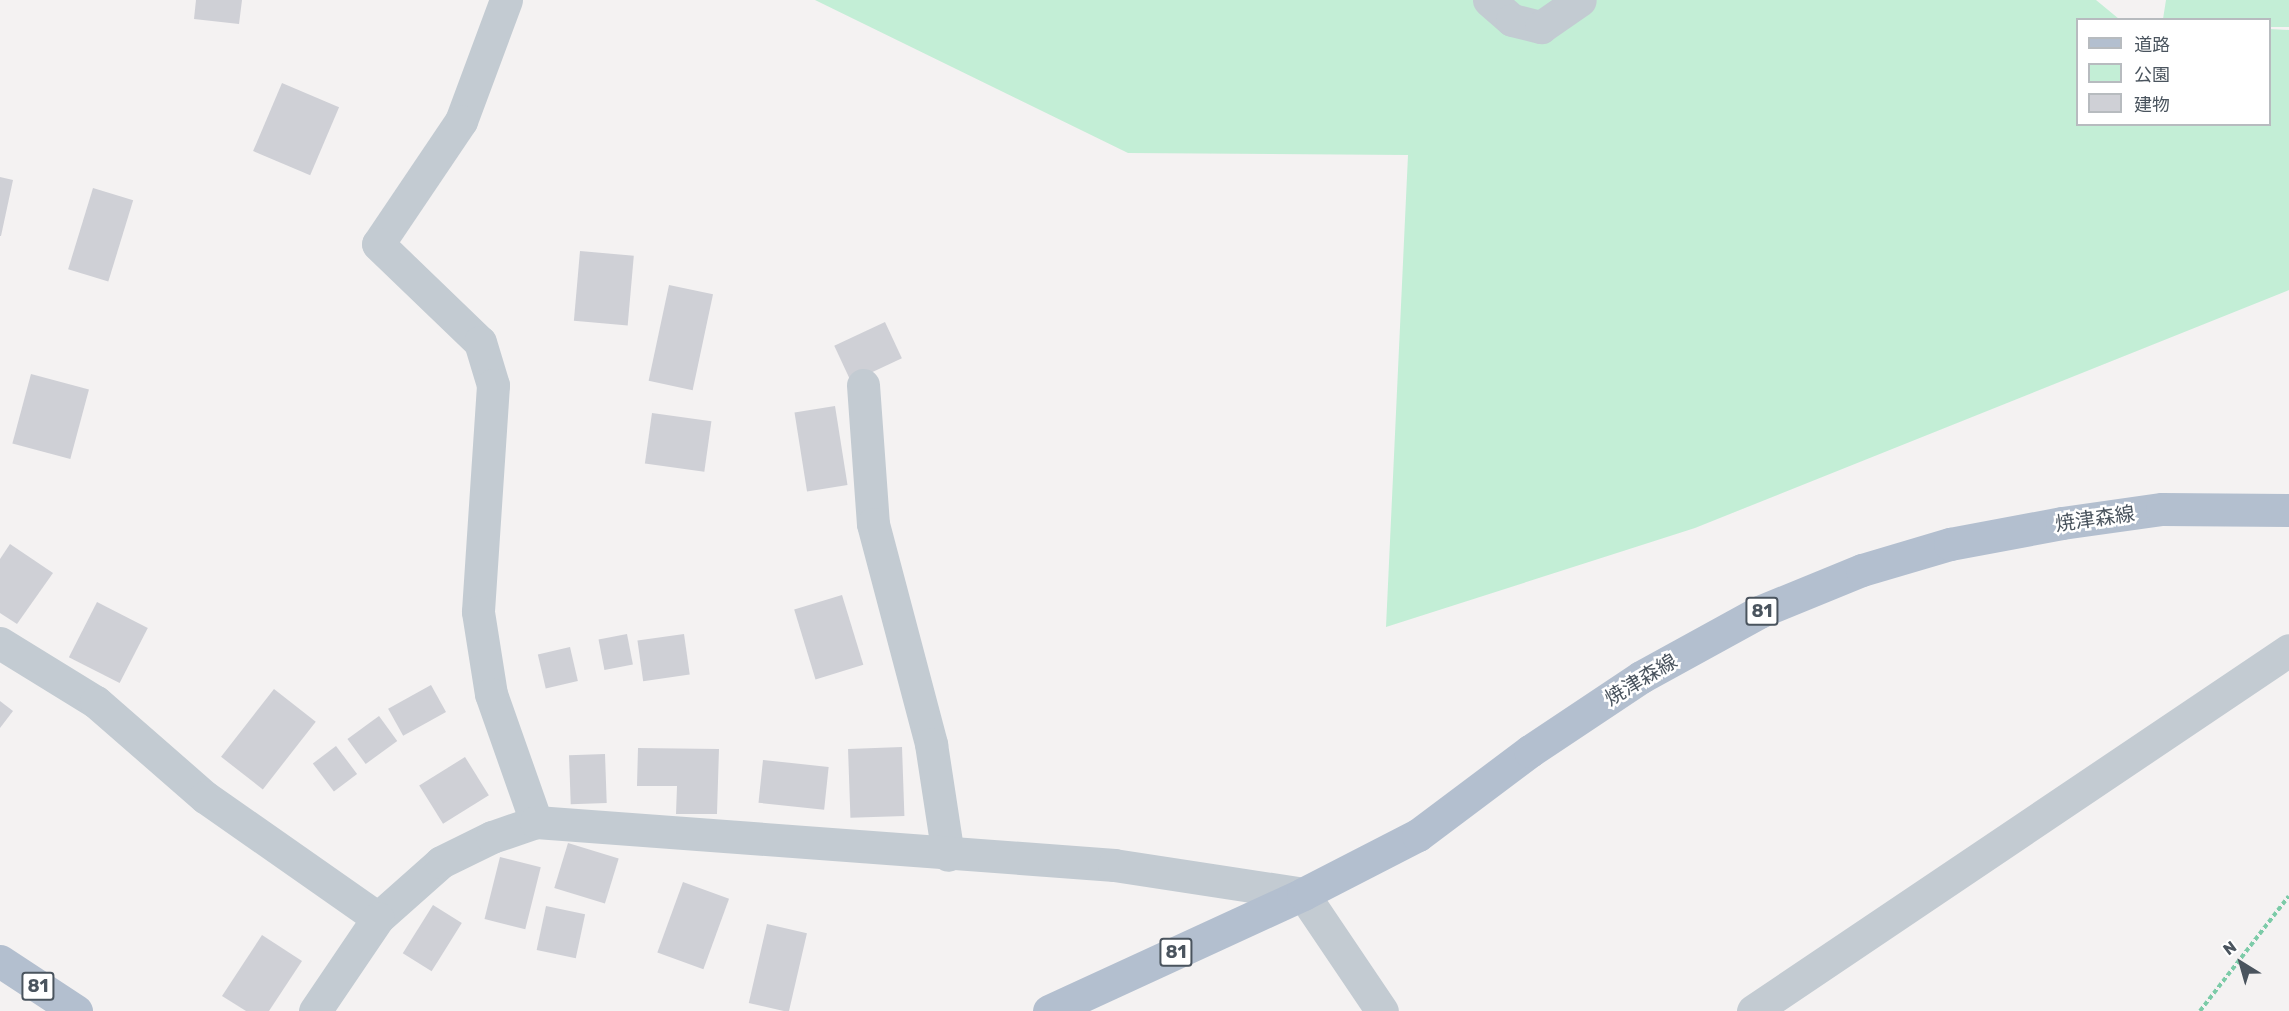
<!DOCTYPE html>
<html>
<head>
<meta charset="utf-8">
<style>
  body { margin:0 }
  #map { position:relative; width:2289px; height:1011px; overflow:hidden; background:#f4f2f2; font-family:Rubik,"Noto Sans JP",sans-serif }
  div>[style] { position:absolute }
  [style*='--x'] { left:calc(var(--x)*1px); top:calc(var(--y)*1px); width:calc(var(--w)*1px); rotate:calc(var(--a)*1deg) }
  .green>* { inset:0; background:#c3eed6 }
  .building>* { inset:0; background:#cfd0d6; transform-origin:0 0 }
  .path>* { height:4px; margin-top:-2px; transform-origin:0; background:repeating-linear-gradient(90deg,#7ccba8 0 4.5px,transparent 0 7.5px) }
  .street>* { height:33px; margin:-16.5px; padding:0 16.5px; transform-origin:16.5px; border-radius:16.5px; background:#c3cbd2 }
  .primary>* { height:33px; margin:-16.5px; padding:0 16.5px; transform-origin:16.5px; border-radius:16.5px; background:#b3bfcf }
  span { translate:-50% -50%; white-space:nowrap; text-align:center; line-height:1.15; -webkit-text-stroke:5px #fff; paint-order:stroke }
  .shield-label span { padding:2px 4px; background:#fff; border:2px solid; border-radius:4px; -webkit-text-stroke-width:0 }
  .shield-label { font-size:18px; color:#4a545e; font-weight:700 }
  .street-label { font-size:20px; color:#4a545e }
  .legend { position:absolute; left:2076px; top:18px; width:195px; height:108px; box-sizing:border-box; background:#fff; border:2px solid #b7bbbf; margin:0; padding:8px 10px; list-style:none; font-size:18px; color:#4a545e }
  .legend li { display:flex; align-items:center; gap:12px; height:30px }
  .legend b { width:30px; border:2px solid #b7bbbf }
  .north { position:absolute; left:2211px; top:933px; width:60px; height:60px; -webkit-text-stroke:4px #fff; paint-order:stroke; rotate:323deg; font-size:16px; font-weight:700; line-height:24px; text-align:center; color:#4a545e }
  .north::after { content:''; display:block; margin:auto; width:21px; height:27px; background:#4a545e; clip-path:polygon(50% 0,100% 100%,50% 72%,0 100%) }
</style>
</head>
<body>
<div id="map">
  <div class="green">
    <div style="clip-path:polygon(815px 0,2096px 0,2119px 19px,2078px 20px,2078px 124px,2270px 124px,2270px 29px,2289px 30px,2289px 290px,1695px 528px,1386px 627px,1408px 155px,1128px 153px)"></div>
    <div style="clip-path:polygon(2166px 0,2289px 0,2289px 27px,2270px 27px,2270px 20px,2163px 19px)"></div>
  </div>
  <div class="building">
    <div style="clip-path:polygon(196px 0,242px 0,239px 24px,194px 19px)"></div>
    <div style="left:282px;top:83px;width:62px;height:74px;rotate:23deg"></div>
    <div style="clip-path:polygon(0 177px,13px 180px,1px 236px,0 236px)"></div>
    <div style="left:93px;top:188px;width:42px;height:85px;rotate:17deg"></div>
    <div style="left:580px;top:251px;width:54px;height:70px;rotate:5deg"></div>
    <div style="left:669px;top:285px;width:45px;height:98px;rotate:12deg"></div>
    <div style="left:885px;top:322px;width:40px;height:56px;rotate:65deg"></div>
    <div style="left:31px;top:374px;width:60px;height:72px;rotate:15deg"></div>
    <div style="left:835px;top:406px;width:80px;height:41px;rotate:81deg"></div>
    <div style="left:652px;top:413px;width:60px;height:51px;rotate:8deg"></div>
    <div style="clip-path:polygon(10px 544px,53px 573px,17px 624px,0 613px,0 559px)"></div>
    <div style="left:842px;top:595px;width:73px;height:50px;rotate:73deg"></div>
    <div style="left:97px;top:602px;width:57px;height:62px;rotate:27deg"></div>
    <div style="left:627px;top:634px;width:31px;height:29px;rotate:79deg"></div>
    <div style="left:684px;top:634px;width:41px;height:47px;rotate:82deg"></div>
    <div style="left:570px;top:647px;width:35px;height:33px;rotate:77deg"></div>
    <div style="left:431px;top:685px;width:31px;height:49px;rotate:61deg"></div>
    <div style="left:274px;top:689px;width:53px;height:86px;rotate:38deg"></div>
    <div style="clip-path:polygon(0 701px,13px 711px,0 728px)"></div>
    <div style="left:379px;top:716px;width:31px;height:39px;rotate:54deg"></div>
    <div style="left:336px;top:746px;width:35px;height:29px;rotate:53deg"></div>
    <div style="left:902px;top:747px;width:69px;height:54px;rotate:88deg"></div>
    <div style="clip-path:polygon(638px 748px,719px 749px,717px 814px,676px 814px,677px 786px,637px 786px)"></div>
    <div style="left:605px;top:754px;width:49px;height:36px;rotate:88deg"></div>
    <div style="left:465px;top:757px;width:45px;height:54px;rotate:58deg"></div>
    <div style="left:763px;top:760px;width:66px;height:43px;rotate:6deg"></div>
    <div style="left:568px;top:843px;width:53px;height:47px;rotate:17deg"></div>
    <div style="left:500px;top:857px;width:42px;height:64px;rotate:14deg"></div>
    <div style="left:683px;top:882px;width:49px;height:75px;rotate:20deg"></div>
    <div style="left:433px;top:905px;width:34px;height:57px;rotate:32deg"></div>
    <div style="left:546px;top:906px;width:40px;height:45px;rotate:12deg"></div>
    <div style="left:767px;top:924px;width:41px;height:81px;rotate:13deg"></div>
    <div style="clip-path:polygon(262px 935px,302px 961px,269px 1011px,246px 1011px,222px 996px)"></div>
  </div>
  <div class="path">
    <div style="--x:2200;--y:1011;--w:145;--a:-52.3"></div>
  </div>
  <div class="street">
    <div style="--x:506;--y:0;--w:129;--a:110.4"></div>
    <div style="--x:461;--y:121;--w:148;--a:124"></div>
    <div style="--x:378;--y:244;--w:141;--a:43.9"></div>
    <div style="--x:480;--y:342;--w:45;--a:73.2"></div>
    <div style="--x:493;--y:385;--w:227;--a:93.8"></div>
    <div style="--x:478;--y:612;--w:83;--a:81"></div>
    <div style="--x:491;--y:694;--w:136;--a:70.6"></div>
    <div style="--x:1489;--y:0;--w:30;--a:41"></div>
    <div style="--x:1512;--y:20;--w:30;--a:14"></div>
    <div style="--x:1541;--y:27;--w:47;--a:-34.7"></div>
    <div style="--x:863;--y:385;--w:139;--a:85.9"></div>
    <div style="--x:873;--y:524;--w:228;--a:75.2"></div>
    <div style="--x:931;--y:744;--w:112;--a:81.3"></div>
    <div style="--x:0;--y:643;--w:113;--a:31.6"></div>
    <div style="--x:96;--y:702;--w:145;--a:41.1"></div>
    <div style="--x:205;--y:797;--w:211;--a:35"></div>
    <div style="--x:378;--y:918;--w:84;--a:-41.6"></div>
    <div style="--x:441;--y:862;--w:57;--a:-26.1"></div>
    <div style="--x:492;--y:837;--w:46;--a:-18.8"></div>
    <div style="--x:536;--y:822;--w:580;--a:4.25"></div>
    <div style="--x:1114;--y:865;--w:191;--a:8.7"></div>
    <div style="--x:1303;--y:894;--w:141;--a:56"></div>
    <div style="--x:315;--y:1011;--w:112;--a:-55.9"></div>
    <div style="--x:1753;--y:1011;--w:646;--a:-33.96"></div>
  </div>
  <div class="primary">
    <div style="--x:0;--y:961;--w:91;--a:33.3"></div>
    <div style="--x:1049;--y:1011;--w:280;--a:-24.7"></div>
    <div style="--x:1303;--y:894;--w:129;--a:-27.2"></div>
    <div style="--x:1418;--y:835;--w:140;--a:-36.9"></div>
    <div style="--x:1530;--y:751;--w:133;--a:-33.7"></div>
    <div style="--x:1641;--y:677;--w:135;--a:-28.8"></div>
    <div style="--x:1759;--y:612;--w:111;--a:-22.2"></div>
    <div style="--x:1862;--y:570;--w:92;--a:-16.5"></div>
    <div style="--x:1950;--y:544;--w:114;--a:-10.6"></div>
    <div style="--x:2062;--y:523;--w:101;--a:-8"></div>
    <div style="--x:2162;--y:509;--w:127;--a:0.5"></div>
  </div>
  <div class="shield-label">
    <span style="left:1762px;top:611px">81</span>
    <span style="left:1176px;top:952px">81</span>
    <span style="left:38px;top:986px">81</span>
  </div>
  <div class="street-label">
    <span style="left:2095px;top:519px;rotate:-8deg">焼津森線</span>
    <span style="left:1641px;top:680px;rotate:-31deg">焼津森線</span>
  </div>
  <ul class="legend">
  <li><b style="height:8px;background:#b3bfcf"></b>道路</li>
  <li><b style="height:16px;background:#c3eed6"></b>公園</li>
  <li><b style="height:16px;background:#cfd0d6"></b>建物</li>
  </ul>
  <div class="north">N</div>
</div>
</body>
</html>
